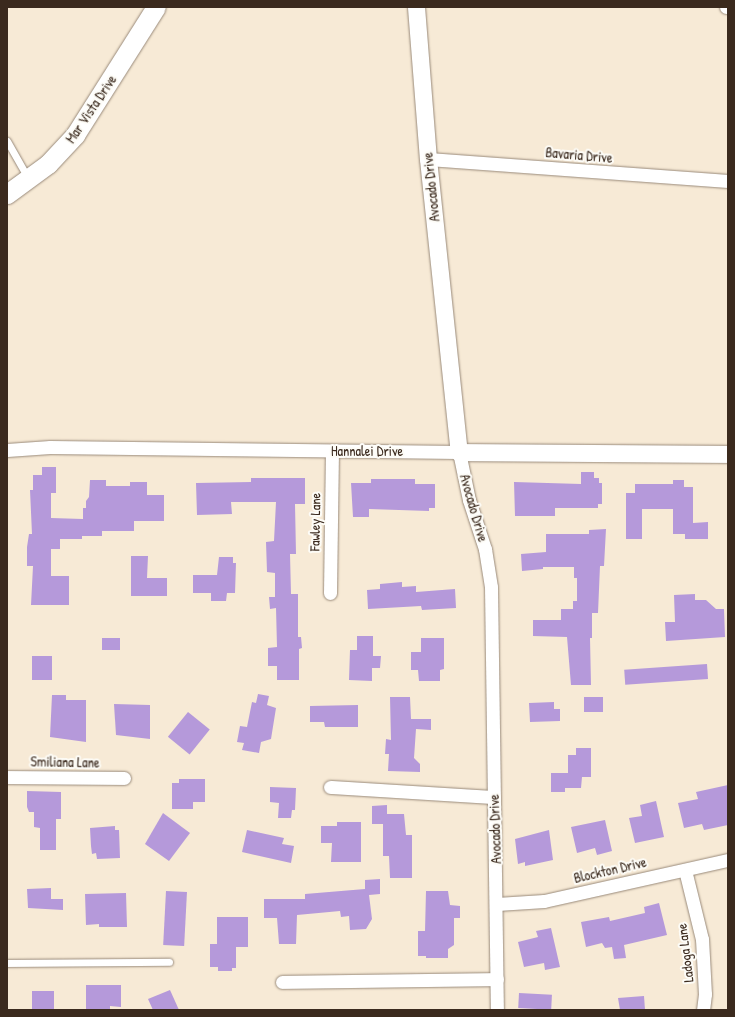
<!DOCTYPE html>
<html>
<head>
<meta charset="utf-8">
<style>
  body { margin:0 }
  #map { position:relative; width:735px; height:1017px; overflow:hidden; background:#f7ead6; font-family:"Patrick Hand",sans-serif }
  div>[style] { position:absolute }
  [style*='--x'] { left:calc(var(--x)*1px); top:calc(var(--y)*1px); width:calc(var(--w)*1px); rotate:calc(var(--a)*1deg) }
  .building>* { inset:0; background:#b599da; transform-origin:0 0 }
  .roads { filter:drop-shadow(0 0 1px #998a7a) drop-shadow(0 0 1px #998a7a) }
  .service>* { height:7px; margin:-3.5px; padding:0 3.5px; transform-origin:3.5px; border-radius:3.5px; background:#fff }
  .minor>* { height:13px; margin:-6.5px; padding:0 6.5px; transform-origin:6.5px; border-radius:6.5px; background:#fff }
  .tertiary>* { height:17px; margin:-8.5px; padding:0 8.5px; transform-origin:8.5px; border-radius:8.5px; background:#fff }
  .secondary>* { height:19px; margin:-9.5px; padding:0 9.5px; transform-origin:9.5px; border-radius:9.5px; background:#fff }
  span { translate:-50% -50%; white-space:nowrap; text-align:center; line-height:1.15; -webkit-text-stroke:4px #fdfcf7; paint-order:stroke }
  .street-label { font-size:14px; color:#3b2a1e }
  .frame { position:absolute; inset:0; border:8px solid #3b2a1e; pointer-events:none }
</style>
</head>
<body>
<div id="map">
  <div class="building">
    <div style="clip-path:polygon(42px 467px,56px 467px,56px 493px,51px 493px,51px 518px,83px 519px,83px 508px,86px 508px,86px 501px,89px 497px,90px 480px,106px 480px,106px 486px,130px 486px,130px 482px,147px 482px,147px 495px,164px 495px,164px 521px,134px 521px,134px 531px,102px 531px,102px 536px,82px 536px,82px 539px,60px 539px,60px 549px,51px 549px,51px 576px,69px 576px,69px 605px,31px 605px,33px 566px,27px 566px,27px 547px,29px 534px,32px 534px,30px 490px,33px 490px,33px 475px,42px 475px)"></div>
    <div style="clip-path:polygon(581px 472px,594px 472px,594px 478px,599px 478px,599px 483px,602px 483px,602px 504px,598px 504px,598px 508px,555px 508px,555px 516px,515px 516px,514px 482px,581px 484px)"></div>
    <div style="clip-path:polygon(251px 478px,305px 478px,305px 504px,295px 504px,296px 554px,290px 554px,291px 594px,298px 594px,298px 637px,301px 637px,302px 648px,299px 649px,299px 680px,277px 680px,277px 666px,268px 666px,268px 648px,277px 647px,276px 608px,270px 609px,269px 597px,275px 597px,275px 573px,267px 572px,266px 542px,274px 541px,276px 502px,231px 502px,232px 514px,197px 515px,196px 483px,251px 482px)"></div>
    <div style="clip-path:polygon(371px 479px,415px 479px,415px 484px,435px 484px,435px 508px,429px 508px,429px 511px,369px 509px,369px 517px,353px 517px,351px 483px,371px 483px)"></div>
    <div style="clip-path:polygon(673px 480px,684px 480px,684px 487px,693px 487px,693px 523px,708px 522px,708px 539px,685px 539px,685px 534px,673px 534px,673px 509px,642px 509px,642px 539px,626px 539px,626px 493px,635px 493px,635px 484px,673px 484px)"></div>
    <div style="clip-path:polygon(606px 529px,604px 566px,600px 566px,598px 613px,592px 613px,592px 638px,590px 638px,591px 685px,571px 685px,567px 637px,533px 636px,533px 620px,561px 620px,561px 609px,573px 609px,573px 601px,577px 601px,577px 578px,574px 578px,574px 567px,543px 567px,543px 569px,522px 571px,521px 554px,546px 552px,546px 534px,589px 534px,589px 530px)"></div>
    <div style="clip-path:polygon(131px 556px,148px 556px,147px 578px,167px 578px,167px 596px,131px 596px)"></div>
    <div style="clip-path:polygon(219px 557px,233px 557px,233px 563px,236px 563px,235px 593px,227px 593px,226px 601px,211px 601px,211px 593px,193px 593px,193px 575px,217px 575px)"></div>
    <div style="clip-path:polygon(402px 582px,402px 587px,416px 586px,416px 592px,455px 589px,456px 608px,422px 610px,421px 606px,368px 609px,367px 590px,380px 589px,380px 584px)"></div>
    <div style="clip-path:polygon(695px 594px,695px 600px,706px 600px,716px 609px,724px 609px,725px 637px,666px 641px,665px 622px,675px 622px,674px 595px)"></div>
    <div style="clip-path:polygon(357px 636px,373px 636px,373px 656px,381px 656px,380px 668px,372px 668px,372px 681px,349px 680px,350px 650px,357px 650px)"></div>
    <div style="left:102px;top:638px;width:18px;height:12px"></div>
    <div style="clip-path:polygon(421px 638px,444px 638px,444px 669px,440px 670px,440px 681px,419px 681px,418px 670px,411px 670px,411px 652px,421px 652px)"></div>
    <div style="left:32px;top:656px;width:20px;height:24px"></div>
    <div style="left:707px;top:664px;width:15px;height:83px;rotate:86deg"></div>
    <div style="clip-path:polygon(258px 694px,269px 696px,267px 705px,276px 708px,271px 739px,261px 742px,259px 753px,242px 750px,244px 743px,237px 742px,240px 726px,247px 727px,252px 702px,256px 703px)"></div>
    <div style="clip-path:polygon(52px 695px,66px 695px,66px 700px,86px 700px,86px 742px,50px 737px)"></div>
    <div style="clip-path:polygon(390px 697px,410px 697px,411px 719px,431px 719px,431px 730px,416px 729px,414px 758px,420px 764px,420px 772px,388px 771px,389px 754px,385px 754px,386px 739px,391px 740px)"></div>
    <div style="left:584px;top:697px;width:19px;height:15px"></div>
    <div style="clip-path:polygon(554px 702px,554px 709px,560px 709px,560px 721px,530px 722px,529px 703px)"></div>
    <div style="clip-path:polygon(114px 704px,150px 705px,150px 739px,116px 735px)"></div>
    <div style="clip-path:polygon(358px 705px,358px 727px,325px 727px,324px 722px,310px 722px,310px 706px)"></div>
    <div style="left:188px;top:712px;width:28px;height:32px;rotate:39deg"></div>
    <div style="clip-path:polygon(576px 748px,591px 748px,591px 777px,582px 777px,581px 788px,565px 788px,565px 792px,551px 792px,551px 773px,568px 773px,568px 755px,576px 755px)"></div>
    <div style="clip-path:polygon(179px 779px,205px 779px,205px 802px,193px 802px,193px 809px,172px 809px,172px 783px,179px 783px)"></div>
    <div style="clip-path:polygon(728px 785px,728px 825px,704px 830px,702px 824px,684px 828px,678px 803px,698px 799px,696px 792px)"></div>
    <div style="clip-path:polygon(270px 787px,296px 788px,295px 810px,292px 810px,291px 818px,278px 818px,279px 803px,270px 802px)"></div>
    <div style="clip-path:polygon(27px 791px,61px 792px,61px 819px,56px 819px,56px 850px,40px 850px,40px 828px,34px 827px,34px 812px,29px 812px,27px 807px)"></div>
    <div style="clip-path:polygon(656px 801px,664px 837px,635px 843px,629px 818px,642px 816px,640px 805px)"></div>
    <div style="clip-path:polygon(387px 805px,387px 814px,404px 814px,406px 835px,412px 835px,412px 878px,390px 878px,389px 856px,383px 856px,383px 824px,372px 824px,372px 806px)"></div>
    <div style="clip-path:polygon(163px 813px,190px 833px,169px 861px,145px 844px)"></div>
    <div style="clip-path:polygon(605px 820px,612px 851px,597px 855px,595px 848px,577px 853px,571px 827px)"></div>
    <div style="clip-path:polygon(337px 822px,361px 822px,361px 862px,331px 862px,332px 843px,321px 843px,321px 826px,337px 826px)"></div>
    <div style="clip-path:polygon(115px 826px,115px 830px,119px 830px,120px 858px,97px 859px,96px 853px,92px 854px,91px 846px,90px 828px)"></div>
    <div style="clip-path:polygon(247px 830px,284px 838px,282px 844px,294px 846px,291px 863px,242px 852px)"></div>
    <div style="clip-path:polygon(549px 830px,553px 860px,525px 866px,525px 862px,518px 864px,515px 839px)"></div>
    <div style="clip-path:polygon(380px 879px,380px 894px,369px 895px,372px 919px,366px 929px,350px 930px,349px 916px,341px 917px,340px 911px,297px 915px,296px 944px,279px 944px,277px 918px,264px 918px,264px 899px,305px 899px,305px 894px,365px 889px,365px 880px)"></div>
    <div style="clip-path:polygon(51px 888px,51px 899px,63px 899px,63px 910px,28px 908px,27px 889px)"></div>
    <div style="left:166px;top:891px;width:21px;height:54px;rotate:3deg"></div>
    <div style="clip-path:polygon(426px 891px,448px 891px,450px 905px,460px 906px,460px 918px,454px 918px,454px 945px,448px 949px,448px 958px,426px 958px,426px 956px,418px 956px,418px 931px,425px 931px)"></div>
    <div style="clip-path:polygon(126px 893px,127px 927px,99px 927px,99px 924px,86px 925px,85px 894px)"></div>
    <div style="clip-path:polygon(659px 903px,667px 935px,624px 945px,626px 958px,614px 959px,612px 947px,605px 948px,602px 943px,586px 947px,581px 922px,609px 917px,610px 921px,645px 913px,644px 907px)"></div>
    <div style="clip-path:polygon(217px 917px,248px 917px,248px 947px,236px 947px,236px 968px,232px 968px,232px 971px,218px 971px,218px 967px,210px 967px,210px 944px,217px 944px)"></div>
    <div style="clip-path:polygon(551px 928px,560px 967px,545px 970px,544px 963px,524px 967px,518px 942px,538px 937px,536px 931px)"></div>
    <div style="clip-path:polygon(86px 985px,121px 985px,121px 1007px,110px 1006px,110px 1010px,86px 1010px)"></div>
    <div style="clip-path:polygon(170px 990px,179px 1010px,153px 1010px,148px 999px)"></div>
    <div style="left:32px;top:991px;width:22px;height:19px"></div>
    <div style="left:519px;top:993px;width:33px;height:15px;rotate:3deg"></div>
    <div style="clip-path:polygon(644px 996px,645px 1010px,620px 1010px,618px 998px)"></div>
  </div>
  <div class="roads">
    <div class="service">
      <div style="--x:7;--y:141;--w:43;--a:60.4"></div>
      <div style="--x:7;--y:963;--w:162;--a:-0.4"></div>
    </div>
    <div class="minor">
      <div style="--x:726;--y:7;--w:2;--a:0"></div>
      <div style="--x:428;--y:159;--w:301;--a:4.2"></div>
      <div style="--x:7;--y:450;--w:43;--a:-4"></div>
      <div style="--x:50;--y:447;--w:409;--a:0.7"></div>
      <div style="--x:459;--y:452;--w:49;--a:78.2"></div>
      <div style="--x:469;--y:500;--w:52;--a:71.9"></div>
      <div style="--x:485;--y:549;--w:38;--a:81"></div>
      <div style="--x:491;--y:587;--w:423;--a:89.2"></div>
      <div style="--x:330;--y:593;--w:142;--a:-89.2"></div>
      <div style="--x:7;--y:777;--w:117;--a:0.5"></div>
      <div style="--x:330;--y:787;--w:164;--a:3.5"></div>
      <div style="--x:685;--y:870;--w:71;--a:76.2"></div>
      <div style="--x:702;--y:939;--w:55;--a:86.9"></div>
      <div style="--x:705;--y:994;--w:16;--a:97"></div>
      <div style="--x:497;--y:904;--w:47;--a:-3.7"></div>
      <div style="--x:544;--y:901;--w:189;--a:-12.6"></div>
      <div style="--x:282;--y:982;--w:215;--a:-0.8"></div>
    </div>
    <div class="tertiary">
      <div style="--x:416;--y:7;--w:152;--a:85.5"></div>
      <div style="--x:428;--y:159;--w:295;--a:84"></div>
      <div style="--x:459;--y:452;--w:269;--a:0.4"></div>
    </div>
    <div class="secondary">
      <div style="--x:7;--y:194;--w:51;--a:-36.2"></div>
      <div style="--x:48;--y:164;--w:40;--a:-47"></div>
      <div style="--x:75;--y:135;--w:151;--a:-57.7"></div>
    </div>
  </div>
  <div class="street-label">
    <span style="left:91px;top:109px;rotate:-56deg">Mar Vista Drive</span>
    <span style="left:579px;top:155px;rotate:5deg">Bavaria Drive</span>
    <span style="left:431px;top:187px;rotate:-96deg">Avocado Drive</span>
    <span style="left:367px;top:451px">Hannalei Drive</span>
    <span style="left:474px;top:508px;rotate:74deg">Avocado Drive</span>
    <span style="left:315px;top:522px;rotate:-89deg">Fawley Lane</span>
    <span style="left:65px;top:762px;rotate:1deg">Smiliana Lane</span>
    <span style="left:495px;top:829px;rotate:-92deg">Avocado Drive</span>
    <span style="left:610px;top:870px;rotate:-13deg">Blockton Drive</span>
    <span style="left:685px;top:953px;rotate:-97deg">Ladoga Lane</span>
  </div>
  <div class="frame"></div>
</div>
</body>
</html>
